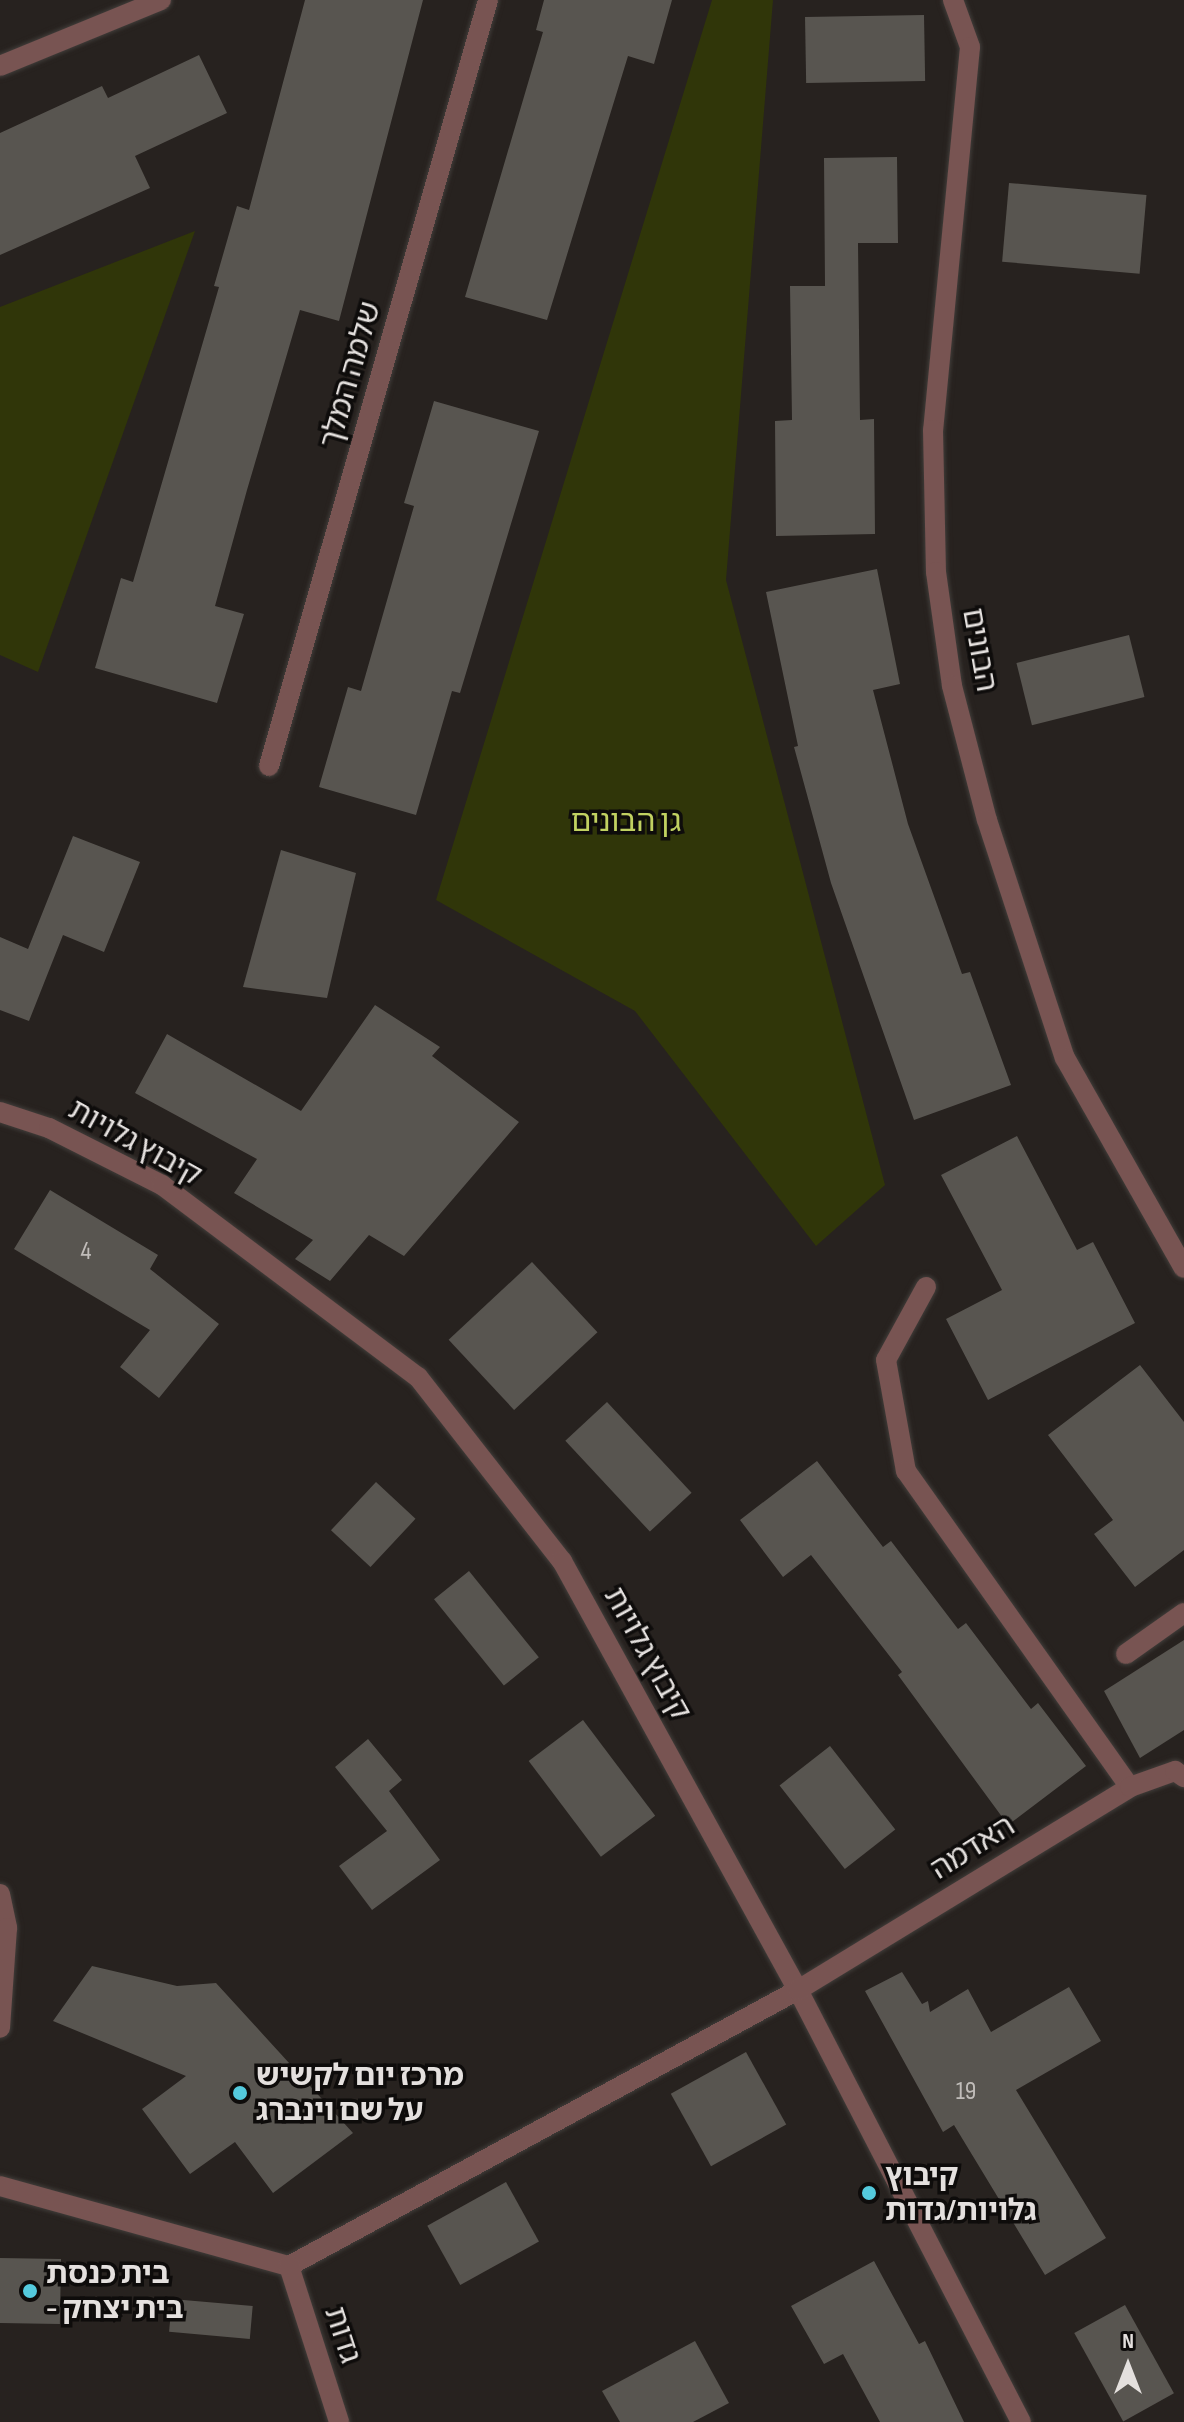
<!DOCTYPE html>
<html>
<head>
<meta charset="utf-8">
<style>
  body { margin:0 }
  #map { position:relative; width:1184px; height:2422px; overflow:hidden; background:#27221f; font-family:"Sofia Sans Condensed","Noto Sans Hebrew",sans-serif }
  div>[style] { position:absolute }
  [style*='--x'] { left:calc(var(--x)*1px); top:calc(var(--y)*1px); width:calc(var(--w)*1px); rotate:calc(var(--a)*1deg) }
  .green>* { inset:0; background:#303609 }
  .building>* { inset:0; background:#585550; transform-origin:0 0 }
  .roads { filter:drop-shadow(0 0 2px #413d3a) drop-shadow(0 0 2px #413d3a) }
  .minor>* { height:20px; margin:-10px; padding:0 10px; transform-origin:10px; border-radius:10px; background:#785452 }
  .dots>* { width:22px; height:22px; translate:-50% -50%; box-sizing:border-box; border:4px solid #0e0c0b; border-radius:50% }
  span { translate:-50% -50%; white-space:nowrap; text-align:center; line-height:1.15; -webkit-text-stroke:7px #0e0c0b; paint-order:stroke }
  .number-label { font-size:26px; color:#c1bdba }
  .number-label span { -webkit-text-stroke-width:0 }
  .street-label { font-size:30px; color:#e4e0de }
  .park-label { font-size:30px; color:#c1d161 }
  .poi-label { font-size:30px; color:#e4e0de; font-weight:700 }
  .left { translate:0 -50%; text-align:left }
  .north { position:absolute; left:1088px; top:2326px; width:80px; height:80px; -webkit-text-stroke:6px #0e0c0b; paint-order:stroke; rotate:0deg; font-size:22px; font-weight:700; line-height:32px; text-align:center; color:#e4e0de }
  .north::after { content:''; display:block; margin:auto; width:28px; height:36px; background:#e4e0de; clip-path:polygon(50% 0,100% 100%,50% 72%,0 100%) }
</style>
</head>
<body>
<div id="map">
  <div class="green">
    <div style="clip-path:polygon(712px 0,773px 0,726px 580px,885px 1185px,816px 1246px,635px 1011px,436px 900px)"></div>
    <div style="clip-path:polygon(195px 231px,38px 672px,0 655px,0 307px)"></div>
  </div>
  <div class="building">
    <div style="clip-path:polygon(305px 0,423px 0,339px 321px,300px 310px,247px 490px,215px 606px,244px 614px,217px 703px,95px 668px,121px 578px,133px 582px,219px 287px,214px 286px,237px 206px,249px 210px)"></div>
    <div style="clip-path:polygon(544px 0,672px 0,654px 64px,628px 56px,547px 320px,465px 297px,543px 32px,536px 30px)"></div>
    <div style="left:924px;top:15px;width:66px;height:119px;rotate:89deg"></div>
    <div style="clip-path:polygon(199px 55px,227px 113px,135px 156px,150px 188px,0 255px,0 133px,102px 86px,108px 98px)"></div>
    <div style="clip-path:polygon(897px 157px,898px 243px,858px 243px,860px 420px,874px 419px,875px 534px,776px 536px,775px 421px,792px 420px,790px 286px,825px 286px,824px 158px)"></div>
    <div style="left:1009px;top:183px;width:138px;height:79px;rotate:5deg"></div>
    <div style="clip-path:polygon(434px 401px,539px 431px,460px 693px,452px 691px,416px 815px,319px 787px,348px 687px,361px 691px,414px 506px,404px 503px)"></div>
    <div style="clip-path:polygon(877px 569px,900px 684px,873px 690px,908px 824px,962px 974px,970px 972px,1011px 1085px,914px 1120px,831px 883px,794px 747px,798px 746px,766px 592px)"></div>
    <div style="left:1129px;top:635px;width:64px;height:116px;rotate:76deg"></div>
    <div style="clip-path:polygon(73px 836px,140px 862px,104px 952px,63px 935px,29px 1021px,0 1010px,0 937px,28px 949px)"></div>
    <div style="clip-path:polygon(281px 850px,356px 873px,327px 998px,243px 987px)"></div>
    <div style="clip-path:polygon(375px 1005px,440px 1047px,432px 1056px,519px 1122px,404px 1256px,369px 1235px,330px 1281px,295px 1259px,313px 1240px,234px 1193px,257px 1159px,135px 1093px,167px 1034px,301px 1111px)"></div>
    <div style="clip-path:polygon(1017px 1136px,1077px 1250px,1093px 1242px,1135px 1323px,988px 1400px,946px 1319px,1002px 1290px,941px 1175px)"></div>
    <div style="clip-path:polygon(50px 1190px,158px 1255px,150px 1269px,219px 1324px,159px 1398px,120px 1367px,150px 1330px,14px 1249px)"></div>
    <div style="left:532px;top:1262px;width:96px;height:114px;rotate:47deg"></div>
    <div style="clip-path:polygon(1140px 1365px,1184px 1422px,1184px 1550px,1135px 1587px,1094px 1534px,1113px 1520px,1048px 1435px)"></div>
    <div style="left:607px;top:1402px;width:124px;height:57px;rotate:47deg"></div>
    <div style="clip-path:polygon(817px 1461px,883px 1547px,891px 1541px,958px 1629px,966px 1623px,1031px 1709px,1038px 1703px,1086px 1766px,1008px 1825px,898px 1675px,902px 1672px,811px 1555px,783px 1577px,740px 1520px)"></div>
    <div style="left:376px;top:1482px;width:54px;height:66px;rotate:43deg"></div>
    <div style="left:469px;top:1571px;width:111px;height:45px;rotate:51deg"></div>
    <div style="clip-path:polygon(1184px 1640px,1184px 1730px,1140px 1758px,1104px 1691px)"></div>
    <div style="left:583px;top:1720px;width:120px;height:68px;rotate:53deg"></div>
    <div style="clip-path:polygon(368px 1739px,402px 1780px,389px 1791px,440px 1860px,372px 1910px,339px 1866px,387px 1831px,335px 1767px)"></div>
    <div style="left:830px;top:1746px;width:106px;height:64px;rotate:52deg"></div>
    <div style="clip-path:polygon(92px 1966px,177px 1986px,216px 1983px,353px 2133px,273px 2193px,235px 2142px,190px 2174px,142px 2109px,186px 2076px,53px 2021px)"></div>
    <div style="clip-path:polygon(902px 1972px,922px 2004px,928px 2001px,930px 2012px,968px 1989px,991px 2032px,1069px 1987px,1101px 2041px,1016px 2090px,1106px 2238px,1045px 2275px,954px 2125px,943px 2132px,865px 1991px)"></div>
    <div style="left:746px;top:2052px;width:83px;height:86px;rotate:61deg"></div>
    <div style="left:506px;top:2182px;width:68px;height:90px;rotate:61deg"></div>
    <div style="left:0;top:2258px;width:61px;height:65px;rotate:1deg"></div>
    <div style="clip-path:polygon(874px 2261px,919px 2344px,925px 2341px,964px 2422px,880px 2422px,843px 2354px,824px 2364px,791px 2306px)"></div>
    <div style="left:172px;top:2299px;width:81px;height:33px;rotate:5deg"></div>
    <div style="left:1125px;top:2305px;width:101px;height:58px;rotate:61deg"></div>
    <div style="clip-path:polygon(695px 2341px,729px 2403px,693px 2422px,620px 2422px,602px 2391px)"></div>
  </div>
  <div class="roads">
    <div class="minor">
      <div style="--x:953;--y:0;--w:50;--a:70.1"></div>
      <div style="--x:970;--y:47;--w:385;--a:95.5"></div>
      <div style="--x:933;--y:430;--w:142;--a:88.8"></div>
      <div style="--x:936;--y:572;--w:115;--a:82"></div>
      <div style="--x:952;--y:686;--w:138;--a:75.4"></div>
      <div style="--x:987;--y:820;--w:250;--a:71.9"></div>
      <div style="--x:1065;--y:1058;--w:241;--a:60.5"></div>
      <div style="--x:0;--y:66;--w:174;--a:-22.3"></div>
      <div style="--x:269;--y:766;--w:797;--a:-74.04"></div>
      <div style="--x:0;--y:1112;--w:52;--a:18.1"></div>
      <div style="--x:49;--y:1128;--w:127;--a:26.8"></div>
      <div style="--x:162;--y:1185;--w:320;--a:36.9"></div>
      <div style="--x:418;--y:1377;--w:234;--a:52"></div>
      <div style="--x:562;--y:1561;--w:490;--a:61.2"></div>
      <div style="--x:798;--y:1990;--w:486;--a:62.7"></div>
      <div style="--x:926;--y:1287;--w:83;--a:118.7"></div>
      <div style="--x:886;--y:1360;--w:113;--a:79.8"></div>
      <div style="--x:906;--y:1471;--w:387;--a:54.7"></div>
      <div style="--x:1126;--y:1654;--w:71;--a:-35.3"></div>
      <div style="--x:0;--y:1894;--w:35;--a:78"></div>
      <div style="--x:7;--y:1928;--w:100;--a:94"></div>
      <div style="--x:0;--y:2186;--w:300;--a:15.5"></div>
      <div style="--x:289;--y:2266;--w:579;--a:-28.47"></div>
      <div style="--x:798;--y:1990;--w:389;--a:-31.4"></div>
      <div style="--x:1130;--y:1787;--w:48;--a:-19.6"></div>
      <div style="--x:1175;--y:1771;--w:11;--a:34"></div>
      <div style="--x:289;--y:2266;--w:164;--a:72.2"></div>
    </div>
  </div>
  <div class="dots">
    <div style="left:240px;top:2093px;background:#54cadd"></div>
    <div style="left:869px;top:2193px;background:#54cadd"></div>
    <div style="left:30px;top:2291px;background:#54cadd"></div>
  </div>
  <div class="number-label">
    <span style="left:86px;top:1252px">4</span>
    <span style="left:966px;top:2092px">19</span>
  </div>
  <div class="street-label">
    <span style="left:351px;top:375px;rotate:-74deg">שלמה המלך</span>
    <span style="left:979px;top:650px;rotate:80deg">הבונים</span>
    <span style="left:135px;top:1143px;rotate:29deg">קיבוץ גלויות</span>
    <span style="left:647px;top:1654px;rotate:61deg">קיבוץ גלויות</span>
    <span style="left:973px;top:1848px;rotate:-32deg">האדמה</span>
    <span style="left:342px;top:2335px;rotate:72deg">גדות</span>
  </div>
  <div class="park-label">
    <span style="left:626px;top:822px">גן הבונים</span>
  </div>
  <div class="poi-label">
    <span class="left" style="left:256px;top:2093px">מרכז יום לקשיש<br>על שם וינברג</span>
    <span class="left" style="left:885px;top:2193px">קיבוץ<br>גלויות/גדות</span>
    <span class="left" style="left:46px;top:2291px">בית כנסת<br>- בית יצחק</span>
  </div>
  <div class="north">N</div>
</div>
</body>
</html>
